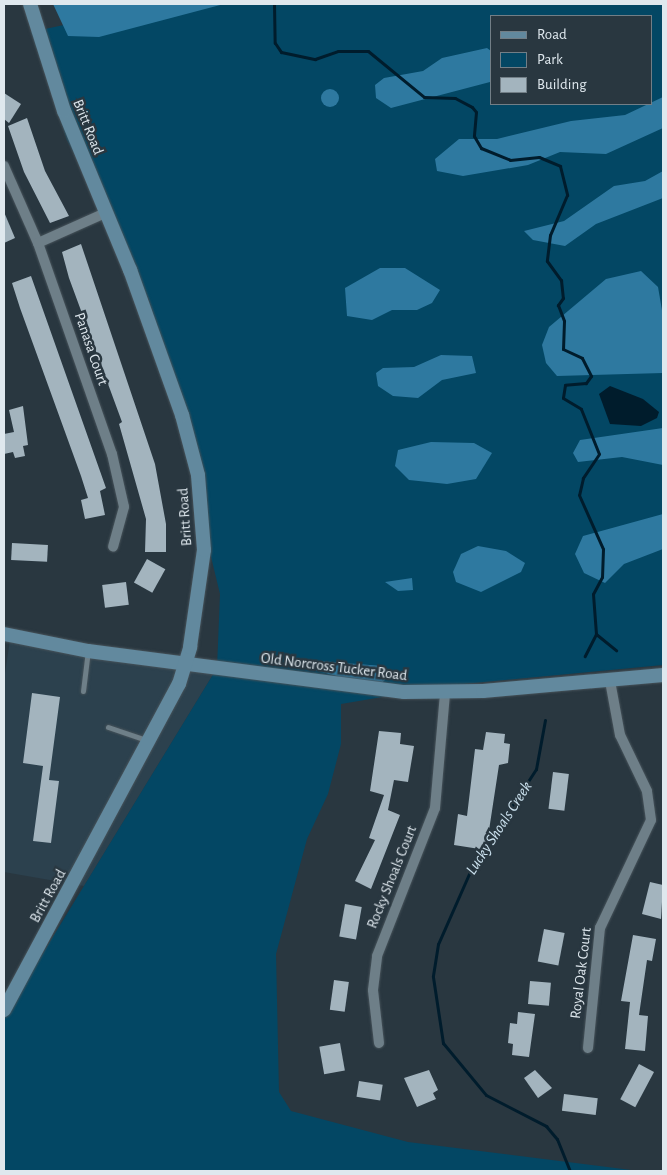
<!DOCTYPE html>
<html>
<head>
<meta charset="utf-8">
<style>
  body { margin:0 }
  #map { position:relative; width:667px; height:1175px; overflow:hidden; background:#293740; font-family:"Alegreya Sans",sans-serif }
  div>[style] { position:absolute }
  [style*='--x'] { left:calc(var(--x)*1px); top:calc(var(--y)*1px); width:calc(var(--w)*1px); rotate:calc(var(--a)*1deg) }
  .built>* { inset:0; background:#2c414e }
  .green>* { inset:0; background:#034764 }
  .forest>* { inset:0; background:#2e79a0 }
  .round { border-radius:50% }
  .water>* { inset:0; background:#001c2c }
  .stream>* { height:3px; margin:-1.5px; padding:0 1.5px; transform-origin:1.5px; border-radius:1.5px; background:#001c2c }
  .building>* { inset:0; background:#a3b4be; transform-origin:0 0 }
  .roads { filter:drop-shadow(0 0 1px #47535a) drop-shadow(0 0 1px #47535a) }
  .lane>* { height:5px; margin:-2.5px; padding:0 2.5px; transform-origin:2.5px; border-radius:2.5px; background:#6e7f88 }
  .street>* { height:10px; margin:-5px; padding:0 5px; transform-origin:5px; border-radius:5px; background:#6e7f88 }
  .secondary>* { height:14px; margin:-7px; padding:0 7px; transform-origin:7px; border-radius:7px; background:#62899e }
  span { translate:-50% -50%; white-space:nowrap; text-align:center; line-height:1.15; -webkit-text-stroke:5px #293740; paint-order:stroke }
  .street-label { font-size:15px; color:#dfe8ee }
  .water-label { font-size:16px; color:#cce2ef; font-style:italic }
  .frame { position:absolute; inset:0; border:5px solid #dfe8ee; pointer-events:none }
  .legend { position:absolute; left:490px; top:15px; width:162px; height:90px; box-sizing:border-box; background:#293740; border:1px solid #727e86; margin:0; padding:6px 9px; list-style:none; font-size:15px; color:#dfe8ee }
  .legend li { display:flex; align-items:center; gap:10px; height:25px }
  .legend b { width:25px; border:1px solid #727e86 }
</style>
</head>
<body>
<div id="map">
  <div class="built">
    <div style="clip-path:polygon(10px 640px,217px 668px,84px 886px,4px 872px,4px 680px)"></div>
  </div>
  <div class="green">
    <div style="clip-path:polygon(evenodd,162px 4px,663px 4px,663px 665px,453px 685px,341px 704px,341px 744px,328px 794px,307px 839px,276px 954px,279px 1092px,291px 1111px,408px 1142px,639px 1171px,4px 1171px,4px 1017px,217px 668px,220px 594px,149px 300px,67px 140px,31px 32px,162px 4px,491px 16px,651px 16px,651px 104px,491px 104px,491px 16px)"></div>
  </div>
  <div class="forest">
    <div style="clip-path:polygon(53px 4px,224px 4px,99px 37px,68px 36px)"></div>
    <div style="clip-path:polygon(487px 48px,491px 51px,490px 82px,391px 108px,376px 98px,375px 85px,384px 78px,423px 71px,442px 58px)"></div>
    <div class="round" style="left:321px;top:89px;width:18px;height:18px"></div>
    <div style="clip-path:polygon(663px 97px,663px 128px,606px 154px,560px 152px,528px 165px,463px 176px,437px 171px,435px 159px,459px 139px,497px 139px,571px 121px,625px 115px)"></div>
    <div style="clip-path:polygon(663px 171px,663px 198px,596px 224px,565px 246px,533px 240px,524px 231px,564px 221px,614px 186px,645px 181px)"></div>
    <div style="clip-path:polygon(380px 268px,405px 268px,440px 290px,432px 303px,417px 310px,392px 310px,372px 320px,347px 316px,345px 288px)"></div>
    <div style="clip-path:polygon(641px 271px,658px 287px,663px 316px,663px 373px,557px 376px,546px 363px,542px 345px,549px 327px,606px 279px)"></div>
    <div style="clip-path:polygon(441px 355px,472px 356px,476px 373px,442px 380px,418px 398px,393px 396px,378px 386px,376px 373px,383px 368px,414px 367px)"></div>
    <div style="clip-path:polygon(663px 428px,663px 465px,622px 457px,578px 462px,573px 453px,580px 440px)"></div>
    <div style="clip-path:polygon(431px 442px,474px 443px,492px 453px,476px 479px,447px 484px,409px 480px,395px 466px,398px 450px)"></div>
    <div style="clip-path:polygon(663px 514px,663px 549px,624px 564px,605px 583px,584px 573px,575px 554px,583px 536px)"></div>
    <div style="clip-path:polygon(478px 546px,506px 551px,525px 563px,521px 572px,481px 592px,456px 582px,453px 572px,461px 554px)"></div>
    <div style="clip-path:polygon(412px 578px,413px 590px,398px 591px,385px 582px)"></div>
    <div style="clip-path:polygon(308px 660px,382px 666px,392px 672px,382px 683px,343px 678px,301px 666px)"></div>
  </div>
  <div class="water">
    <div style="clip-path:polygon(610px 386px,643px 399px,659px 412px,657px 418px,641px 426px,610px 424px,599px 394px)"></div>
  </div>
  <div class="stream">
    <div style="--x:274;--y:4;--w:39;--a:89"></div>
    <div style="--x:275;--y:43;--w:11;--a:56"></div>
    <div style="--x:281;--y:52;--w:35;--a:12"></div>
    <div style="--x:315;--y:59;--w:24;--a:-19"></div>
    <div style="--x:338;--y:51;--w:30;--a:0"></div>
    <div style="--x:368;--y:51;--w:72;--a:39.4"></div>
    <div style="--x:424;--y:97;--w:31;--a:2"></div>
    <div style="--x:455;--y:98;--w:19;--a:28"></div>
    <div style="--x:472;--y:107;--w:6;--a:51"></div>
    <div style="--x:476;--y:112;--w:24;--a:95"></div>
    <div style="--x:474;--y:136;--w:14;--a:60"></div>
    <div style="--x:481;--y:148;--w:31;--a:22"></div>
    <div style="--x:510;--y:160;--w:29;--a:-6"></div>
    <div style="--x:539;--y:157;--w:23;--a:23"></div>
    <div style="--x:560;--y:166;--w:30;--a:76"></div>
    <div style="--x:567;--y:195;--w:43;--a:113"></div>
    <div style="--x:550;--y:235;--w:26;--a:97"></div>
    <div style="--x:547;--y:261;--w:24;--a:54"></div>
    <div style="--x:561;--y:280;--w:18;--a:84"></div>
    <div style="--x:563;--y:298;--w:9;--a:126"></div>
    <div style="--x:558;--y:305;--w:17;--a:69"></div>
    <div style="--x:564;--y:321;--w:28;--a:92"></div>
    <div style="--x:563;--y:349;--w:21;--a:25"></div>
    <div style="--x:582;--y:358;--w:20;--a:63"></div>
    <div style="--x:591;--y:376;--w:9;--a:126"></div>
    <div style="--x:586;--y:383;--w:21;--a:175"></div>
    <div style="--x:565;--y:385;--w:13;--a:99"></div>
    <div style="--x:563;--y:398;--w:21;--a:31"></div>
    <div style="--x:581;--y:409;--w:48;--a:68.2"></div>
    <div style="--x:599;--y:454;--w:29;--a:124"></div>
    <div style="--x:583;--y:478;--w:17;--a:103"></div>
    <div style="--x:579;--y:495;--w:59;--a:66"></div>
    <div style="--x:603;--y:549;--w:28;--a:92"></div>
    <div style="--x:602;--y:577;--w:19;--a:118"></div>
    <div style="--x:593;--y:594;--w:40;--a:85.7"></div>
    <div style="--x:596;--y:634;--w:25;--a:117"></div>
    <div style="--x:596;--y:634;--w:26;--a:39"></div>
    <div style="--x:545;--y:720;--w:50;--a:100.4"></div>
    <div style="--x:536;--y:769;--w:117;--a:123.1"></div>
    <div style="--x:472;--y:867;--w:84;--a:113.8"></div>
    <div style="--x:438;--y:944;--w:33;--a:99"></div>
    <div style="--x:433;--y:977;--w:67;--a:81.4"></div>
    <div style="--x:443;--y:1043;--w:67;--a:50.4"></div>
    <div style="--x:486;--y:1095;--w:68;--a:27.3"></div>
    <div style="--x:546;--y:1126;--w:17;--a:50"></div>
    <div style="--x:557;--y:1139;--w:35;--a:68"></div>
  </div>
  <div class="building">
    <div style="clip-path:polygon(4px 93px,21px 104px,9px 123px,4px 119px)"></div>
    <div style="clip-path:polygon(27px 118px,45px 171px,69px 216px,50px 223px,24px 172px,8px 126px)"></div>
    <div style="clip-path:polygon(4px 212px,15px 238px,4px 243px)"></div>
    <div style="clip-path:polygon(81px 244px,155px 464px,166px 524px,166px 552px,145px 552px,146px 519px,119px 424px,122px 422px,69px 278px,62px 252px)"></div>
    <div style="clip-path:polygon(31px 276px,106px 488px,100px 491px,105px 515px,85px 519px,81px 500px,88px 498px,81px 476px,20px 308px,12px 283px)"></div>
    <div style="clip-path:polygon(23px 406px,28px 445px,23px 446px,25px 456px,15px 458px,13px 452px,4px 454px,4px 434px,14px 432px,9px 410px)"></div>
    <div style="left:12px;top:543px;width:36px;height:17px;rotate:3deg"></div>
    <div style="left:147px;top:559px;width:21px;height:27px;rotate:29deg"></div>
    <div style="left:126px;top:582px;width:23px;height:24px;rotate:83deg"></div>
    <div style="clip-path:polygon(32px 693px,60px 697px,49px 780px,59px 781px,51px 843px,33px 841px,43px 766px,23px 763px)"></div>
    <div style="clip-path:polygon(379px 731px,401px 733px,400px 744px,414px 746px,408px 782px,394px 780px,388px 810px,400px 815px,371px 889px,355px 881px,375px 840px,369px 838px,384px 795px,370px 791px)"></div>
    <div style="clip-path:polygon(486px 732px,505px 734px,504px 743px,510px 744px,508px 763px,499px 765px,486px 850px,454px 845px,458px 814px,467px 816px,475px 749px,483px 750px)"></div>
    <div style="left:553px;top:772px;width:16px;height:37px;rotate:7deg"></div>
    <div style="clip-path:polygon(650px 882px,663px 885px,661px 919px,642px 914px)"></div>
    <div style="left:345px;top:904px;width:17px;height:33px;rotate:10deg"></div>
    <div style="left:544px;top:929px;width:21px;height:33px;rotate:11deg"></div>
    <div style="clip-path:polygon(633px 935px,656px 939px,652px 961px,647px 960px,639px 1015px,648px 1016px,645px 1051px,625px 1049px,630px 1002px,621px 1001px)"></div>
    <div style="left:334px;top:980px;width:15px;height:30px;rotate:8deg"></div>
    <div style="left:530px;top:981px;width:21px;height:23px;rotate:5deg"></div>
    <div style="clip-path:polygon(518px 1012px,535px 1014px,529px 1057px,512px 1055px,513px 1044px,508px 1043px,510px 1023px,517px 1024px)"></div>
    <div style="left:340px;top:1043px;width:28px;height:21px;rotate:80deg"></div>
    <div style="left:639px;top:1064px;width:17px;height:40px;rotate:28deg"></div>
    <div style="clip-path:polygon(429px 1070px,438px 1090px,433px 1093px,436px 1099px,417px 1107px,404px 1078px)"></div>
    <div style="clip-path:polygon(535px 1070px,552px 1088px,538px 1098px,524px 1078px)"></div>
    <div style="left:359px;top:1081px;width:24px;height:16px;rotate:9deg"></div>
    <div style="left:564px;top:1094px;width:34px;height:17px;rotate:7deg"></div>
  </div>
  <div class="roads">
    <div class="lane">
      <div style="--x:83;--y:691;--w:39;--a:-83"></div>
      <div style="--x:108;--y:727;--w:40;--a:18.9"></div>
    </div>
    <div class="street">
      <div style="--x:4;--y:166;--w:84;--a:66.2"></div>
      <div style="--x:38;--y:243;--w:224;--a:70.7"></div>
      <div style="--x:112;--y:454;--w:54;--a:77.2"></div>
      <div style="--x:124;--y:507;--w:41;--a:105.4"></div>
      <div style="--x:38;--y:243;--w:73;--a:-24.1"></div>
      <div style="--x:379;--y:1043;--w:53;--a:-96.5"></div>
      <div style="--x:373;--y:990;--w:34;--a:-83"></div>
      <div style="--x:377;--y:956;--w:159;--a:-68.6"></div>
      <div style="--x:435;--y:808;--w:115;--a:-85"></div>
      <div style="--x:588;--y:1048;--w:121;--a:-84.3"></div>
      <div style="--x:600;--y:928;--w:119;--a:-64.7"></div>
      <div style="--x:651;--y:820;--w:29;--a:-98"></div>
      <div style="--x:647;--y:791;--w:62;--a:-115.7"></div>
      <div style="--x:620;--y:735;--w:55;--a:-100.5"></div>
    </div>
    <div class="secondary">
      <div style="--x:4;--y:634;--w:86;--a:11.4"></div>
      <div style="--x:88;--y:651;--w:319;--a:7.4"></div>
      <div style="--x:404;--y:692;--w:79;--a:-0.7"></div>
      <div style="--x:483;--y:691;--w:181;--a:-5.1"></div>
      <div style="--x:4;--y:1010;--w:370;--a:-61.8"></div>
      <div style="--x:179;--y:684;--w:39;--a:-73"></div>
      <div style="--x:190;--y:647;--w:98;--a:-81.8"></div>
      <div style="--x:204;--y:550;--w:75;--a:-94.6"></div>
      <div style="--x:198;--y:475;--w:62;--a:-104.9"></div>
      <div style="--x:182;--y:415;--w:154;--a:-109.7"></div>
      <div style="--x:130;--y:270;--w:172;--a:-112.5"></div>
      <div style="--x:64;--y:111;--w:112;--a:-107.6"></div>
    </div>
  </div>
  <div class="street-label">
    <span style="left:88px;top:127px;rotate:68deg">Britt Road</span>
    <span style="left:91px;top:349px;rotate:71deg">Panasa Court</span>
    <span style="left:185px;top:517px;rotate:-94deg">Britt Road</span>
    <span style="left:334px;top:667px;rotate:7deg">Old Norcross Tucker Road</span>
    <span style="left:392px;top:877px;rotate:-68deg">Rocky Shoals Court</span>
    <span style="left:48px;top:896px;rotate:-61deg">Britt Road</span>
    <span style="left:581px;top:973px;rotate:-83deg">Royal Oak Court</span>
  </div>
  <div class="water-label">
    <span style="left:499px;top:828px;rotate:-57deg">Lucky Shoals Creek</span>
  </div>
  <div class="frame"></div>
  <ul class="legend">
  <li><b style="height:6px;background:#62899e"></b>Road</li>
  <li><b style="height:14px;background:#034764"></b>Park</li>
  <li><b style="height:14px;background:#a3b4be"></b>Building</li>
  </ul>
</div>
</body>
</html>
